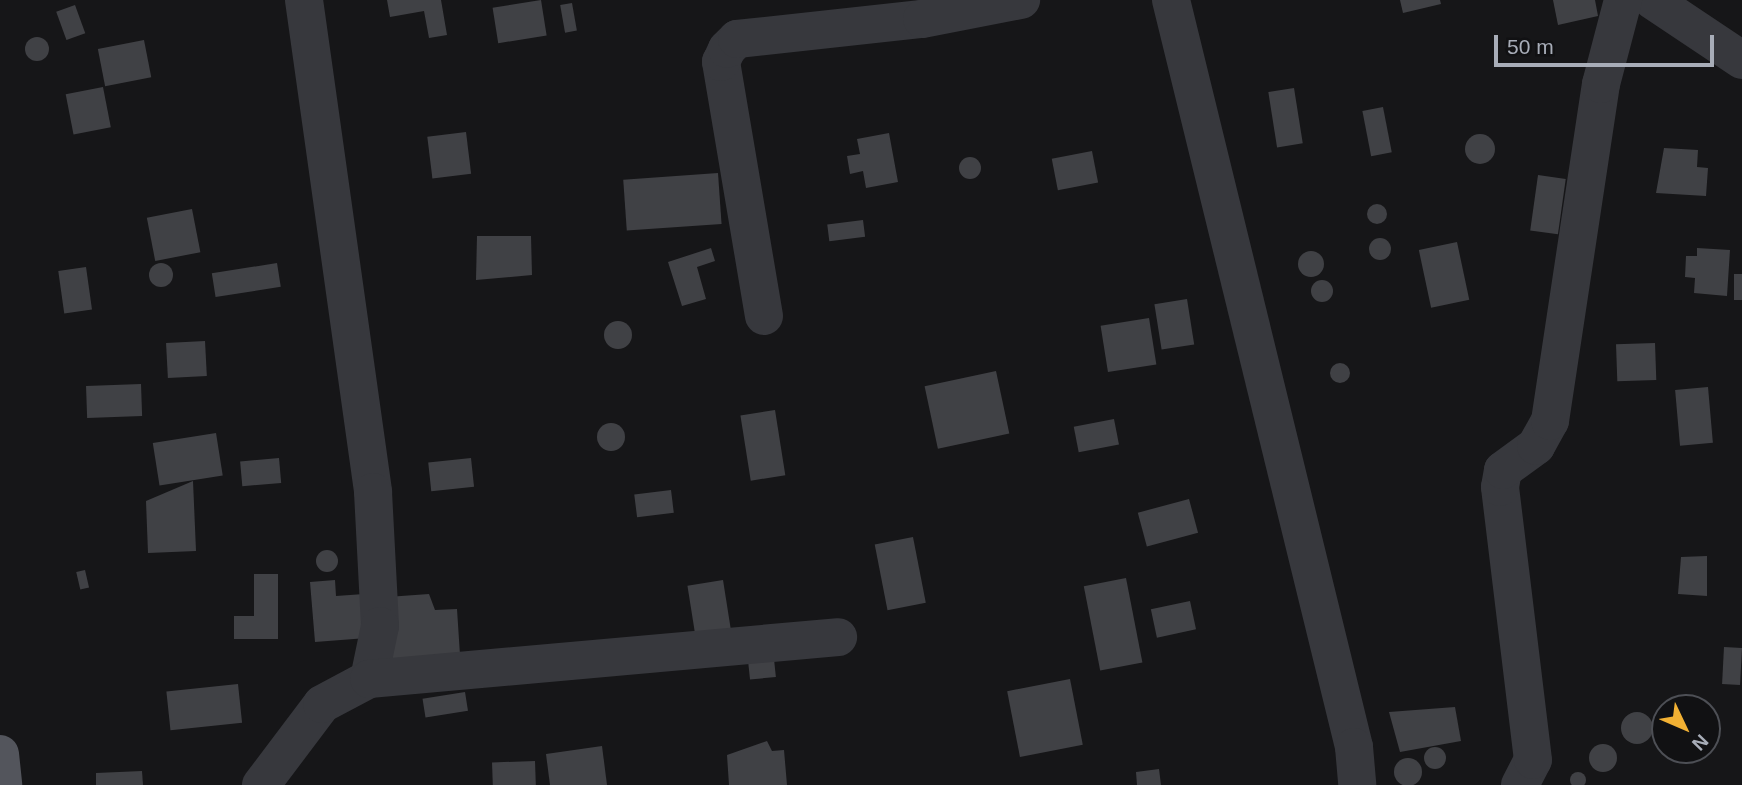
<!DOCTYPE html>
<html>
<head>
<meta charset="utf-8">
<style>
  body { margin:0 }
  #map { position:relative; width:1742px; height:785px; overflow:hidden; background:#161618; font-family:Helvetica,sans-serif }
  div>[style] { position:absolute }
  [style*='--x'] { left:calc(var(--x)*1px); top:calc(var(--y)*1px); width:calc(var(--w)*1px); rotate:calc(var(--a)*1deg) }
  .building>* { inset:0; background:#404145; transform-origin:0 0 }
  .round { border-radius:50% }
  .minor>* { height:38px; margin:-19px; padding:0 19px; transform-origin:19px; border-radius:19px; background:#37383d }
  .major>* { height:38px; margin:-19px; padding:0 19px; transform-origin:19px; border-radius:19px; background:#53555c }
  span { translate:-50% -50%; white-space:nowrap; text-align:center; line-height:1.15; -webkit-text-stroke:5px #111113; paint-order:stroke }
  .north { position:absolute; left:1651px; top:694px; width:70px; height:70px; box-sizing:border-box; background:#111113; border:2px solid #4d4f55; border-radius:50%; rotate:134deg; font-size:19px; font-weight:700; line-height:28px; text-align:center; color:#a8adb8 }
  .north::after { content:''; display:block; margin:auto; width:24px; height:32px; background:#f2b134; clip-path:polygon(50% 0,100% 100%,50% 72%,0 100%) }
  .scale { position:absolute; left:1494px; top:35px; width:220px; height:32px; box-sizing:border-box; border:4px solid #a8adb8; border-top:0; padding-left:9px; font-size:21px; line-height:24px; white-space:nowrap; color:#a8adb8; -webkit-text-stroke:5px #111113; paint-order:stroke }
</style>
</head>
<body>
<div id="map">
  <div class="building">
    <div style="clip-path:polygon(387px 0,441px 0,447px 35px,429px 38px,424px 11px,390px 17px)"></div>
    <div style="left:541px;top:0;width:36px;height:49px;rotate:81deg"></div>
    <div style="clip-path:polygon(1400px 0,1440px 0,1441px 4px,1403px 13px)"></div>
    <div style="clip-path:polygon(1553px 0,1595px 0,1598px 16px,1558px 25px)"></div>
    <div style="left:572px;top:3px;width:28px;height:12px;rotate:80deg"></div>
    <div style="left:75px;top:5px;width:30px;height:20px;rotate:70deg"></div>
    <div class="round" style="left:25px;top:37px;width:24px;height:24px"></div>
    <div style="left:144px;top:40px;width:38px;height:47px;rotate:79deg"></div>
    <div style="left:103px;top:87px;width:41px;height:38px;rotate:79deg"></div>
    <div style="left:1294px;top:88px;width:56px;height:26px;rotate:81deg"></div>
    <div style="left:1383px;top:107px;width:46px;height:21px;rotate:79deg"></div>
    <div style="left:466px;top:132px;width:42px;height:39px;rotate:83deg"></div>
    <div style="clip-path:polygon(889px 133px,898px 182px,866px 188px,863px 171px,850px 174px,847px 156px,860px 154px,857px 139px)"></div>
    <div class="round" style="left:1465px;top:134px;width:30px;height:30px"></div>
    <div style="clip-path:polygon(1664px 148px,1698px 150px,1697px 167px,1708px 168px,1706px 196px,1656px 193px)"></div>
    <div style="left:1092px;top:151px;width:32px;height:41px;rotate:79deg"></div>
    <div class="round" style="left:959px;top:157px;width:22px;height:22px"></div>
    <div style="left:718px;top:173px;width:51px;height:95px;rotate:86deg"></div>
    <div style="left:1538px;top:175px;width:28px;height:56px;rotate:8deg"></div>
    <div class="round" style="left:1367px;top:204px;width:20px;height:20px"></div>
    <div style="left:192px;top:209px;width:44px;height:46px;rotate:79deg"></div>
    <div style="left:863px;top:220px;width:17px;height:36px;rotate:83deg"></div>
    <div style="clip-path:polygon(477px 236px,531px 236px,532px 275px,476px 280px)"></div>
    <div class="round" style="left:1369px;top:238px;width:22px;height:22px"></div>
    <div style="left:1457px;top:242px;width:59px;height:39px;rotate:78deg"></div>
    <div style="clip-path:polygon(711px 248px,715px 261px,697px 267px,706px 299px,682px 306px,668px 262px)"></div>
    <div style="clip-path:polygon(1697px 248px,1730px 250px,1727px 296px,1694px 293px,1695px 278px,1685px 277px,1686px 256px,1697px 256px)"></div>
    <div class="round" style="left:1298px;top:251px;width:26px;height:26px"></div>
    <div class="round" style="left:149px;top:263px;width:24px;height:24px"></div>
    <div style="left:277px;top:263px;width:24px;height:66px;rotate:81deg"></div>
    <div style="left:86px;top:267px;width:43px;height:28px;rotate:82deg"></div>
    <div style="left:1734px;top:274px;width:8px;height:26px"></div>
    <div class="round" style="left:1311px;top:280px;width:22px;height:22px"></div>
    <div style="left:1187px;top:299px;width:46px;height:33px;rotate:81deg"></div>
    <div style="left:1149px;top:318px;width:47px;height:49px;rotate:81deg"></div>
    <div class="round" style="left:604px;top:321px;width:28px;height:28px"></div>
    <div style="left:205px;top:341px;width:35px;height:39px;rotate:87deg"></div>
    <div style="left:1655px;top:343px;width:37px;height:39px;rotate:88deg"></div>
    <div class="round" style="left:1330px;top:363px;width:20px;height:20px"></div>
    <div style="left:996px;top:371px;width:64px;height:73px;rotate:78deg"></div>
    <div style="left:141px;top:384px;width:32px;height:55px;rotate:88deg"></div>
    <div style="left:1708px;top:387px;width:56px;height:33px;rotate:85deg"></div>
    <div style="left:775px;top:410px;width:66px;height:35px;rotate:81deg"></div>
    <div style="left:1114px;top:419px;width:26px;height:41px;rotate:79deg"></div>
    <div class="round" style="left:597px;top:423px;width:28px;height:28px"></div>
    <div style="left:216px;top:433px;width:43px;height:64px;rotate:81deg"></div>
    <div style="left:279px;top:458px;width:25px;height:39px;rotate:85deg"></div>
    <div style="left:471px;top:458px;width:29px;height:43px;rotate:84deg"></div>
    <div style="clip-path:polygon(193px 481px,196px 551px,148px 553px,146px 501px)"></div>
    <div style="left:671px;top:490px;width:23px;height:37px;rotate:83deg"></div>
    <div style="left:1189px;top:499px;width:35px;height:53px;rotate:75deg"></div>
    <div style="left:913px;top:537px;width:67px;height:39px;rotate:79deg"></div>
    <div class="round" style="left:316px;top:550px;width:22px;height:22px"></div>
    <div style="clip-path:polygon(1707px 556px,1707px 596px,1678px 594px,1681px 557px)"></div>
    <div style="left:85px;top:570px;width:18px;height:9px;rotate:77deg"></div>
    <div style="clip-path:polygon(254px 574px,278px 574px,278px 639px,234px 639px,234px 616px,254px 616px)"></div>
    <div style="left:1126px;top:578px;width:86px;height:43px;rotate:79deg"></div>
    <div style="clip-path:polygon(335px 580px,336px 596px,364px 594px,367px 638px,315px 642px,310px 582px)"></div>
    <div style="left:723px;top:580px;width:50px;height:36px;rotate:81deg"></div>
    <div style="clip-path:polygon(429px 594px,435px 610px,457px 609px,460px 655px,392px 660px,387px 597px)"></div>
    <div style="left:1190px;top:601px;width:29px;height:40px;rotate:78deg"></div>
    <div style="left:1724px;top:647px;width:18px;height:37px;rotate:3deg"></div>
    <div style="left:774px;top:659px;width:18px;height:26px;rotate:84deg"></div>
    <div style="left:1070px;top:679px;width:67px;height:64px;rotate:79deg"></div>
    <div style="left:238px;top:684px;width:39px;height:72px;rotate:84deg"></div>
    <div style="left:465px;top:692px;width:19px;height:43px;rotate:81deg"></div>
    <div style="clip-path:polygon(1455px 707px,1461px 741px,1400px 752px,1389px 712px)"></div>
    <div class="round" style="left:1621px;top:712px;width:32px;height:32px"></div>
    <div style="clip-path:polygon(767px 741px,772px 751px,784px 750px,787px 785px,729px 785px,727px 755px)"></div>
    <div class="round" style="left:1589px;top:744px;width:28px;height:28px"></div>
    <div style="clip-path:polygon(602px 746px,607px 785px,550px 785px,546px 754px)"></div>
    <div class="round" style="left:1424px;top:747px;width:22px;height:22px"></div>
    <div class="round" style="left:1394px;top:758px;width:28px;height:28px"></div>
    <div style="left:535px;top:761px;width:24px;height:43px;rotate:88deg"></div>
    <div style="clip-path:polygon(1159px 769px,1161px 785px,1137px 785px,1136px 772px)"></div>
    <div style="clip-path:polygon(142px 771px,143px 785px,96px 785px,96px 773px)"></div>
    <div class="round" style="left:1570px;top:772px;width:16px;height:16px"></div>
  </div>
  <div class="minor">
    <div style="--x:304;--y:0;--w:497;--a:82"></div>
    <div style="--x:373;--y:492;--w:134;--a:87"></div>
    <div style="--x:380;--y:626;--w:54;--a:101.7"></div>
    <div style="--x:1171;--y:0;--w:769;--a:76.23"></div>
    <div style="--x:1354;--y:747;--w:38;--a:85"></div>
    <div style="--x:1652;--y:0;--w:108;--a:33.7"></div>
    <div style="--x:764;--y:316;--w:258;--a:-99.6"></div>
    <div style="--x:721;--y:62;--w:14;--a:-65"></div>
    <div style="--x:727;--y:49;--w:14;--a:-45"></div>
    <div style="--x:737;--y:39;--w:186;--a:-6.2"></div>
    <div style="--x:922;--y:19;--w:101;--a:-10.9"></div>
    <div style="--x:261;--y:785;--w:101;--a:-53"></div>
    <div style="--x:322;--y:704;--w:53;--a:-28"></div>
    <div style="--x:369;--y:679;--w:471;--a:-5.1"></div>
    <div style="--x:1520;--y:785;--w:28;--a:-63"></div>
    <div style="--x:1533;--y:760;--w:275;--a:-96.9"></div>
    <div style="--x:1500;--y:487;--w:17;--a:-80"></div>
    <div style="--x:1503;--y:470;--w:41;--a:-36"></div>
    <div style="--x:1536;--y:446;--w:29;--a:-61"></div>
    <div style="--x:1550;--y:421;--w:341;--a:-81.4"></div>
    <div style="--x:1601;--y:84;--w:87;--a:-75.3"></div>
  </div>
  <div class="major">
    <div style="--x:0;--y:754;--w:31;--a:84"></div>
  </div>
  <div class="north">N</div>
  <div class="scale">50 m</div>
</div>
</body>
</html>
